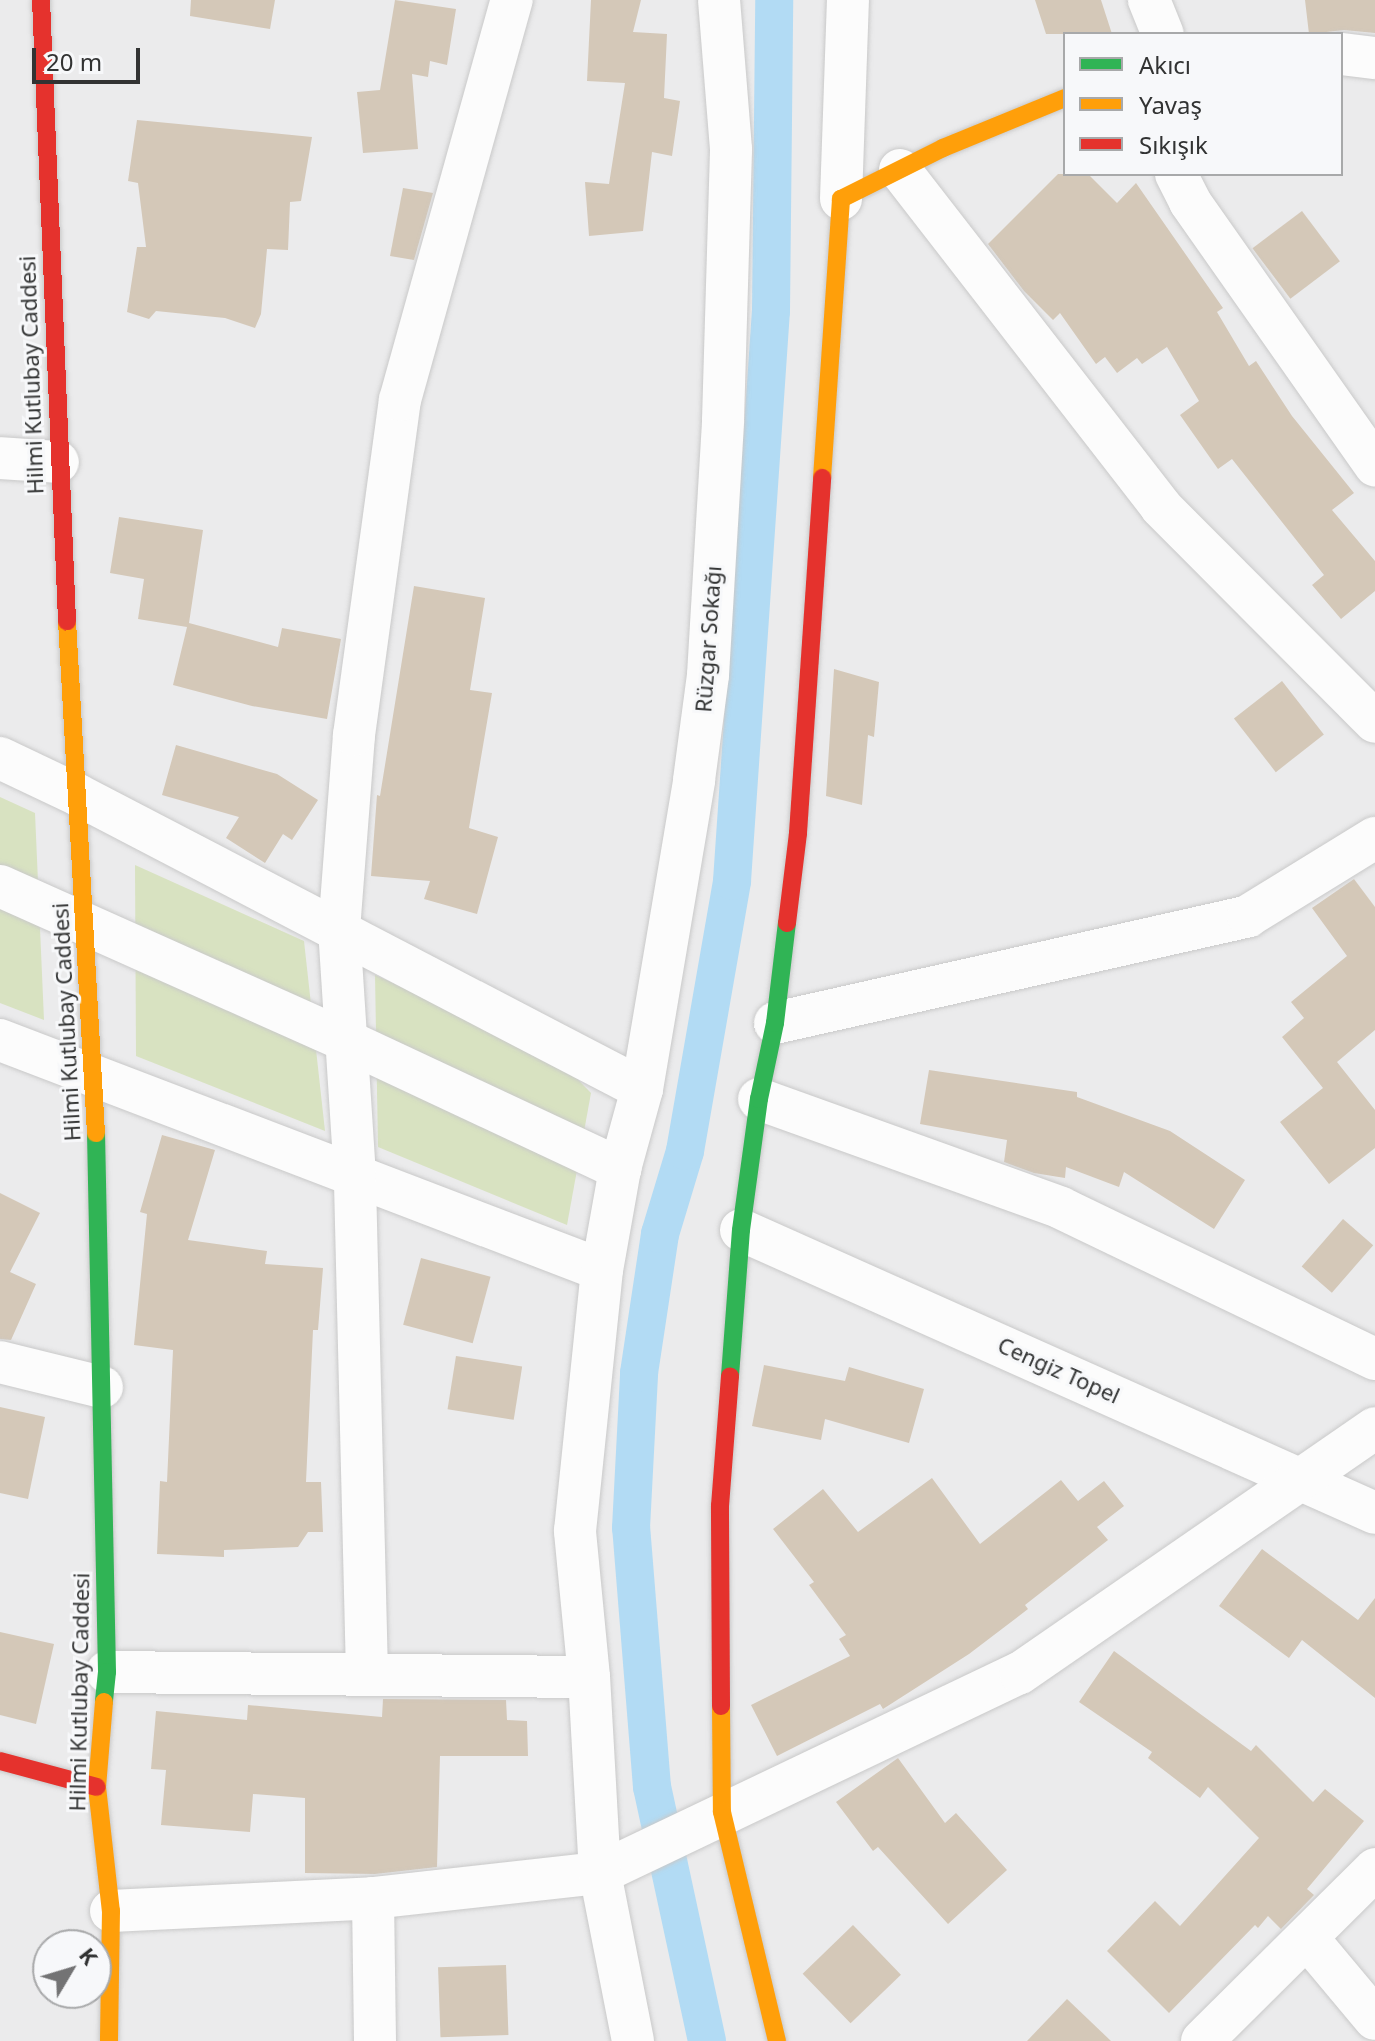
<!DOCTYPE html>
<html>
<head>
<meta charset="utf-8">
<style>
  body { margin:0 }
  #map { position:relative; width:1375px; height:2041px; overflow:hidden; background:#ebebec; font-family:"Noto Sans",sans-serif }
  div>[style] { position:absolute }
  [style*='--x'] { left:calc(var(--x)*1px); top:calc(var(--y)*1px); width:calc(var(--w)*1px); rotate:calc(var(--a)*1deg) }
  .green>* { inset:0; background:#d8e2c1 }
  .canal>* { height:38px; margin:-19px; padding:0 19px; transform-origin:19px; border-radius:19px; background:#b2dbf4 }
  .building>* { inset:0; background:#d4c8b8; transform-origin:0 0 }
  .roads { filter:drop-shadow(0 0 2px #c9c9c9) drop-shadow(0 0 2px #c9c9c9) }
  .street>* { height:42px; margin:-21px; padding:0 21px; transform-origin:21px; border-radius:21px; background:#fcfcfc }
  .fast>* { height:18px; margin:-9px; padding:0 9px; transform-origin:9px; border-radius:9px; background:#30b455 }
  .slow>* { height:18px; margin:-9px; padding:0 9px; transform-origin:9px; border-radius:9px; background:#ff9f0a }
  .jam>* { height:18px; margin:-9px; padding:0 9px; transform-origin:9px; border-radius:9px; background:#e5322d }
  span { translate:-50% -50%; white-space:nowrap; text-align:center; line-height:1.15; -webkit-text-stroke:6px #f7f8fa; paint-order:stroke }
  .street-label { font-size:22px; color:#323333 }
  .legend { position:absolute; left:1063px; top:32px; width:280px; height:144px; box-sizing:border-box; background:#f7f8fa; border:2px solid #a8a9aa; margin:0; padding:10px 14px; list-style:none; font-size:24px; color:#323333 }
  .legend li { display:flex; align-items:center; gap:16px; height:40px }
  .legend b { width:40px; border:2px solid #a8a9aa }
  .north { position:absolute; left:32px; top:1929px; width:80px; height:80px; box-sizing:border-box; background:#f7f8fa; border:2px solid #a8a9aa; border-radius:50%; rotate:52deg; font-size:22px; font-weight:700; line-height:32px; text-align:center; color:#323333 }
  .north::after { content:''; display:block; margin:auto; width:28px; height:36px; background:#737374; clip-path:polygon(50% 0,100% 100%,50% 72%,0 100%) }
  .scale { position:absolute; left:32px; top:48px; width:108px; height:36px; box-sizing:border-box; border:4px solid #323333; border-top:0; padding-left:10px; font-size:24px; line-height:28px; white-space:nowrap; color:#323333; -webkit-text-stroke:6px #f7f8fa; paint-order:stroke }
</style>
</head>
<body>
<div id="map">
  <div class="green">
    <div style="clip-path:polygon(0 797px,35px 813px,44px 1020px,0 1003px)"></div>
    <div style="clip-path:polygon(135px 865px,304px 941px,325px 1131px,136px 1056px)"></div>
    <div style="clip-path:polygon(375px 975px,553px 1054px,591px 1093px,567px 1225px,378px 1147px)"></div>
  </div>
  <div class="canal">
    <div style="--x:707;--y:2041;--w:260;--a:-102.2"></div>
    <div style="--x:652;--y:1787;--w:260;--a:-94.6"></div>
    <div style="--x:631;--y:1528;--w:155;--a:-87"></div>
    <div style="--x:639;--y:1373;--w:141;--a:-81.4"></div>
    <div style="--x:660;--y:1234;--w:87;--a:-73.2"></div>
    <div style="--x:685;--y:1151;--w:274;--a:-80.1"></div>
    <div style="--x:732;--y:881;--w:571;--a:-86.09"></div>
    <div style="--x:771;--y:311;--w:311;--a:-89.4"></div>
  </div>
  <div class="building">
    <div style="clip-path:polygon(191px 0,275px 0,270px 29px,190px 16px)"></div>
    <div style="clip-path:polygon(395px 0,456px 9px,447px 65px,430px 61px,428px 77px,412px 74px,418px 149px,363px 153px,357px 92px,380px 90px)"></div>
    <div style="clip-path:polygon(591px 0,641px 0,633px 32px,667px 34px,664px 98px,680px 101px,672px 156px,652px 152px,643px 231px,589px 236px,585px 182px,609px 184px,625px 83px,587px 81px)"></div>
    <div style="clip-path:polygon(1035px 0,1101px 0,1112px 34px,1046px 34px)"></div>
    <div style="clip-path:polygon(1305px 0,1375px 0,1375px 33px,1344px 30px,1309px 34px)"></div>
    <div style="clip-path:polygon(137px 120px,312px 137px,301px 201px,290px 202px,288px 250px,267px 249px,261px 314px,255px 328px,225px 318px,156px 311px,149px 319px,127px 312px,137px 247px,146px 247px,138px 183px,128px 181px)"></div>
    <div style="clip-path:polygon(1058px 174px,1088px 174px,1117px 203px,1136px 183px,1223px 308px,1217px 312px,1249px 366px,1256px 361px,1292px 416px,1354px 493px,1332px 510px,1375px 561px,1375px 591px,1341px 619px,1312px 585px,1324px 575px,1232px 459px,1218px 469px,1180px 415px,1199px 401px,1167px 347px,1142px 364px,1137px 358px,1117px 373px,1105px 357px,1096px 364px,1060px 313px,1053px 320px,1024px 291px,988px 244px)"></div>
    <div style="clip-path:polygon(403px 188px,433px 193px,414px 260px,390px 256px)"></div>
    <div style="left:1302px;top:211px;width:63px;height:62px;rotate:53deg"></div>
    <div style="clip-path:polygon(119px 517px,203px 530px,189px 623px,278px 647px,282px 628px,341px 639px,327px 719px,252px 706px,173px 685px,187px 627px,138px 619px,144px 579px,110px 573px)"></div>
    <div style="clip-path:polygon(414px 586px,485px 598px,470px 690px,492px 693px,469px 828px,498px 837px,477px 914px,424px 899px,430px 881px,371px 876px,377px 795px,380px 796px)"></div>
    <div style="clip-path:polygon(834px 669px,879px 682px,874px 737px,868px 735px,862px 805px,826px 796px)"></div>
    <div style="left:1282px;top:681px;width:68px;height:61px;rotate:52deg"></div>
    <div style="clip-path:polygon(176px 745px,277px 774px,318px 800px,292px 840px,283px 834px,265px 863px,226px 838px,239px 817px,162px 795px)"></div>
    <div style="clip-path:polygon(1354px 879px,1375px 907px,1375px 1030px,1337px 1062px,1375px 1110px,1375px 1148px,1329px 1184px,1280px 1122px,1323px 1088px,1282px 1037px,1304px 1018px,1291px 1002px,1347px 956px,1312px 908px)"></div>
    <div style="clip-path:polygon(929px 1070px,1077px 1092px,1077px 1097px,1170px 1131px,1245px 1180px,1214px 1229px,1124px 1172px,1119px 1187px,1066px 1167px,1065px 1178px,1034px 1173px,1004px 1162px,1007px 1140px,920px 1124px)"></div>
    <div style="clip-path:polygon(162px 1135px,215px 1150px,188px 1240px,267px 1251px,265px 1264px,323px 1268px,318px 1330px,313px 1330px,306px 1482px,321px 1482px,323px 1532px,308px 1532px,298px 1547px,224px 1550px,224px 1557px,157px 1554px,160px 1481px,167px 1482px,173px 1350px,134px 1345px,147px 1214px,140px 1212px)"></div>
    <div style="clip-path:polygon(0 1193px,40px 1213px,10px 1272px,36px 1284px,11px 1340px,0 1339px)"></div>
    <div style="left:1343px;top:1219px;width:40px;height:63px;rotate:41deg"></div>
    <div style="left:421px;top:1258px;width:72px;height:69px;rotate:15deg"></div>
    <div style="left:456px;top:1356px;width:67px;height:54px;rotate:9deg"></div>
    <div style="clip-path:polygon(764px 1365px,845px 1381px,849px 1367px,924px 1389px,909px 1443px,825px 1419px,821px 1440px,752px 1426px)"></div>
    <div style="clip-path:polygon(0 1407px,45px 1417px,28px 1499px,0 1493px)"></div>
    <div style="clip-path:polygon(932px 1478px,980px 1544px,1061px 1480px,1078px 1501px,1104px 1481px,1124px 1506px,1097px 1527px,1108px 1540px,1025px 1605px,1028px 1609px,969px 1654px,883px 1709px,880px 1704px,777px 1756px,751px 1705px,850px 1656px,839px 1639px,846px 1635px,809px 1585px,814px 1582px,773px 1529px,823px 1489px,858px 1532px)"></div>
    <div style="clip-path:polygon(1262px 1549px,1358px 1620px,1375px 1598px,1375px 1698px,1302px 1640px,1289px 1658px,1219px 1606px)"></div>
    <div style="clip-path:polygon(0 1632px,54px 1644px,36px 1724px,0 1715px)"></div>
    <div style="clip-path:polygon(1114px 1651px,1251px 1751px,1256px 1745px,1313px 1802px,1325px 1789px,1364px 1821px,1307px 1889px,1314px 1895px,1281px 1929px,1268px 1916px,1258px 1928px,1255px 1925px,1169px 2013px,1107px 1951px,1155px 1901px,1180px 1926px,1259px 1838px,1208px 1787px,1200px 1798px,1148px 1758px,1152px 1752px,1079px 1702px)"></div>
    <div style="clip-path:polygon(383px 1699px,506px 1700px,507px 1720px,527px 1721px,528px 1756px,440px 1756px,437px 1867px,375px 1874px,305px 1873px,305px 1798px,253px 1794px,250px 1832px,161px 1825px,166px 1770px,151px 1769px,156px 1711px,247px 1720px,248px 1705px,382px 1717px)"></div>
    <div style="clip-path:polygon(898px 1758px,945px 1823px,956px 1813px,1007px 1870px,948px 1924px,878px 1847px,873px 1851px,836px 1802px)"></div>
    <div style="left:853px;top:1925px;width:69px;height:70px;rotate:46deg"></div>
    <div style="left:506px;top:1965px;width:70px;height:68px;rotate:88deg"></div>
    <div style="clip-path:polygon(1067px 1999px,1111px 2041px,1027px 2041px)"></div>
  </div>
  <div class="roads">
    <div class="street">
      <div style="--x:1149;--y:0;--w:37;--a:68"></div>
      <div style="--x:1341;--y:54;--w:34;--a:7"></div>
      <div style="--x:900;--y:170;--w:426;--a:52.2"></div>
      <div style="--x:1161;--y:507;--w:303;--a:45.1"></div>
      <div style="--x:1176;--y:174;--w:31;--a:63"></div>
      <div style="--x:1190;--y:202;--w:322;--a:54.9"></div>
      <div style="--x:841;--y:199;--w:199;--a:-88"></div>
      <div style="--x:0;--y:458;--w:58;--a:3.9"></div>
      <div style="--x:0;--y:758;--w:86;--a:25.4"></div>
      <div style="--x:78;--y:795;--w:636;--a:27.53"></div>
      <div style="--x:0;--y:886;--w:380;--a:24.1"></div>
      <div style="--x:347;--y:1041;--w:302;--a:25.1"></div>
      <div style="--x:775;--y:1023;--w:485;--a:-12.7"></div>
      <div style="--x:1248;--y:916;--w:149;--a:-31.6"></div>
      <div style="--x:0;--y:1040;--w:644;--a:20.91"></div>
      <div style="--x:759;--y:1099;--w:321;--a:19.8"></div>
      <div style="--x:1061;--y:1208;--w:348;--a:25.7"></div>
      <div style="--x:741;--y:1230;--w:694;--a:24.05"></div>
      <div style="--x:0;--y:1362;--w:105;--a:13.8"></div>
      <div style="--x:107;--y:1672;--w:482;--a:0.6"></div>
      <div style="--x:367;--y:1674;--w:498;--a:-91.4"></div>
      <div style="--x:355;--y:1176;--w:247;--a:-93.7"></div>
      <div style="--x:339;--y:930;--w:196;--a:-85.6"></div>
      <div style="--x:354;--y:735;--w:338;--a:-82.2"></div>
      <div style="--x:400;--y:400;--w:415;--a:-74.4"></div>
      <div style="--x:373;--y:1898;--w:143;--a:89.2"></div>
      <div style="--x:111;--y:1911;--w:262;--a:-2.8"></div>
      <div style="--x:373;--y:1898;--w:228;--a:-6.3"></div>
      <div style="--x:600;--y:1873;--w:465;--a:-25.5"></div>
      <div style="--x:1020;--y:1673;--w:431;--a:-34.6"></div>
      <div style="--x:1308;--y:1939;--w:104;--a:50.1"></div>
      <div style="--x:633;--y:2041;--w:171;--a:-101.1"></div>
      <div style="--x:600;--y:1873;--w:196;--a:-93.2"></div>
      <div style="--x:589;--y:1677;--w:147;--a:-95.5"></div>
      <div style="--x:575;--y:1531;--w:262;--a:-84.1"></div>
      <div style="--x:602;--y:1270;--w:103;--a:-79.9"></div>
      <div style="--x:620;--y:1169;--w:83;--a:-74.6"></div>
      <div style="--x:642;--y:1089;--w:313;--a:-80.4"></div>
      <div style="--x:694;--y:780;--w:106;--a:-82.4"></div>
      <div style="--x:708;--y:675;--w:255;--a:-86.6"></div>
      <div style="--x:723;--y:420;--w:271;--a:-88.3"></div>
      <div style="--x:731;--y:149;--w:149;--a:-94.6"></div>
      <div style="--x:1202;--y:2041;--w:244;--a:-44.8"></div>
    </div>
    <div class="fast">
      <div style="--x:96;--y:1133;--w:539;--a:88.83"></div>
      <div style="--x:107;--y:1672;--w:30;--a:96"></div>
      <div style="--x:730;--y:1376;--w:146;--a:-85.7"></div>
      <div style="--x:741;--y:1230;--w:132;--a:-82.2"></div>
      <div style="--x:759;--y:1099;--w:78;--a:-78.1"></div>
      <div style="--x:775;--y:1023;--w:101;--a:-83.2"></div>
    </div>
    <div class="slow">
      <div style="--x:822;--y:478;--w:280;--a:-86.1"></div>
      <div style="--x:841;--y:199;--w:114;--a:-26.6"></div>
      <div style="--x:943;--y:148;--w:132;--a:-22.3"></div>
      <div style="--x:67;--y:621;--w:513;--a:86.76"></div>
      <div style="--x:104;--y:1702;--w:85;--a:94.7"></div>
      <div style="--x:97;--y:1787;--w:125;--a:83.6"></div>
      <div style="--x:111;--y:1911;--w:130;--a:90.9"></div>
      <div style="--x:721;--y:1706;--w:106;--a:89.5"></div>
      <div style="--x:722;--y:1812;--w:236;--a:76.5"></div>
    </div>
    <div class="jam">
      <div style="--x:41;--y:0;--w:622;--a:87.6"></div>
      <div style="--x:787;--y:923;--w:91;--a:-83"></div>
      <div style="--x:798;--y:833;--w:356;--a:-86.1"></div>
      <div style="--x:721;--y:1706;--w:200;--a:-90.3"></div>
      <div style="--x:720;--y:1506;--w:130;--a:-85.6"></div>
      <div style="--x:0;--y:1761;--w:100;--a:15"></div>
    </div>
  </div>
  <div class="street-label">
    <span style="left:31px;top:375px;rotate:-92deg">Hilmi Kutlubay Caddesi</span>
    <span style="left:708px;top:639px;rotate:-86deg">Rüzgar Sokağı</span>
    <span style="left:66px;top:1022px;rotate:-93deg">Hilmi Kutlubay Caddesi</span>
    <span style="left:1059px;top:1370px;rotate:24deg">Cengiz Topel</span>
    <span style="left:79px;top:1692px;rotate:-89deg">Hilmi Kutlubay Caddesi</span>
  </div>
  <ul class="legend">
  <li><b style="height:10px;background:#30b455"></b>Akıcı</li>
  <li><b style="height:10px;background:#ff9f0a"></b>Yavaş</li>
  <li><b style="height:10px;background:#e5322d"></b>Sıkışık</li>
  </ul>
  <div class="north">K</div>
  <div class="scale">20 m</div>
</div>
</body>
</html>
